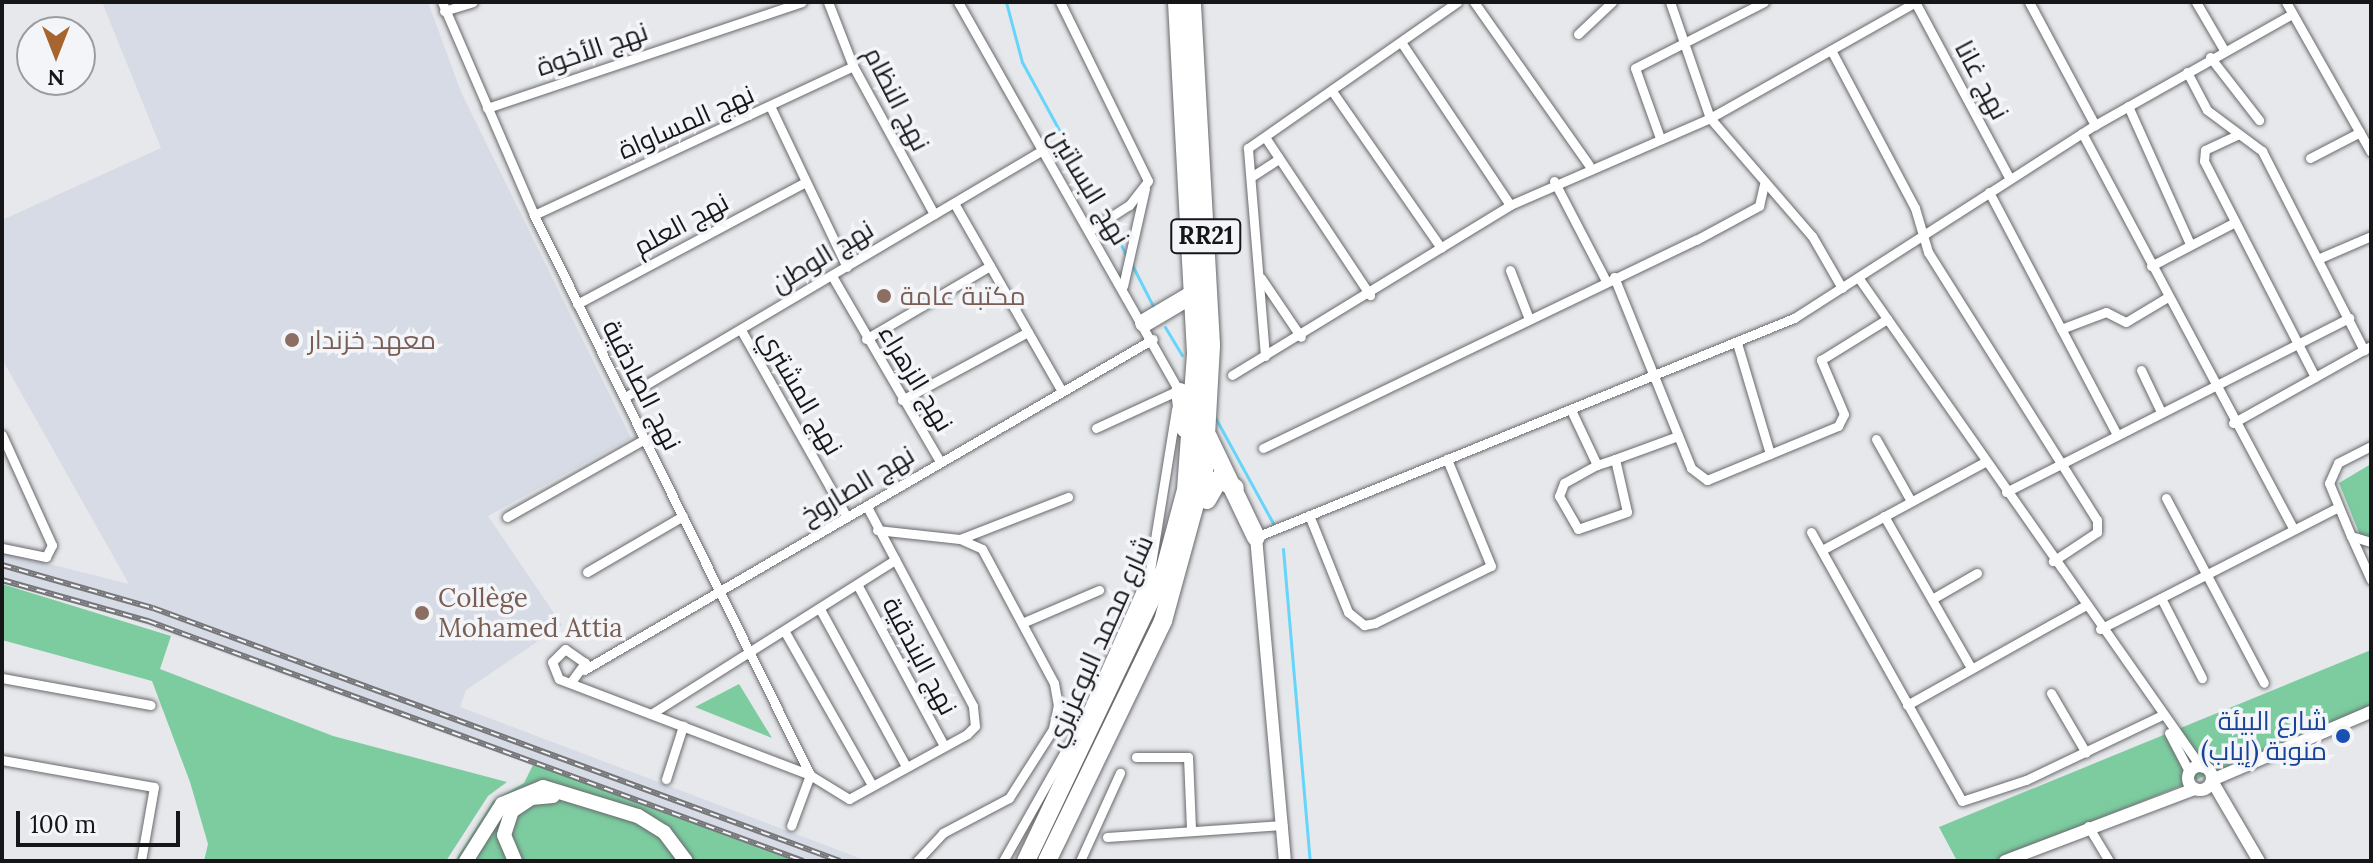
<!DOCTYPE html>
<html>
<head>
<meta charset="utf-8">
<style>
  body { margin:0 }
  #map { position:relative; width:2373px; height:863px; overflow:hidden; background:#e6e8eb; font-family:Lora,Cairo,serif }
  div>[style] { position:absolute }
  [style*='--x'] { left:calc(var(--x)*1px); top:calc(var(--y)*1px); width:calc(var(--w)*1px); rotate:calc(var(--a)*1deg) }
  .built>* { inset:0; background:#d6dbe5 }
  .green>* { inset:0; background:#7ccca0 }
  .stream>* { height:3px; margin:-1.5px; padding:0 1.5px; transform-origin:1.5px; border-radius:1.5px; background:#66d5f9 }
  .roads { filter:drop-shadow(0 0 2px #68696c) drop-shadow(0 0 2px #68696c) }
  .minor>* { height:9px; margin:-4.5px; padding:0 4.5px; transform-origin:4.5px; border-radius:4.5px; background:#fff }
  .tertiary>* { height:12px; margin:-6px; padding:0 6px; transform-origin:6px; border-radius:6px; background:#fff }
  .tertiary>.ring { margin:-6px; padding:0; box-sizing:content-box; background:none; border:12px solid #fff; border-radius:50% }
  .primary>* { height:14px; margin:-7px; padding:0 7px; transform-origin:7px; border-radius:7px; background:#fff }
  .motorway>* { height:18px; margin:-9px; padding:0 9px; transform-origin:9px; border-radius:9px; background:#fff }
  .rail>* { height:6px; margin-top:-3px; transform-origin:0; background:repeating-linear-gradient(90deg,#f4f5f9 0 9px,#767679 0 18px); box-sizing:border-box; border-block:2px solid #767679 }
  .dots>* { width:22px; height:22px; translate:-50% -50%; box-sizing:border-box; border:4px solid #f4f5f9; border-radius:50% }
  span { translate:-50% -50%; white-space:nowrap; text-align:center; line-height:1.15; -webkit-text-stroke:7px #f4f5f9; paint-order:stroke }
  .shield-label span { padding:2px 6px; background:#f4f5f9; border:2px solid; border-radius:6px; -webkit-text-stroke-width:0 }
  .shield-label { font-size:24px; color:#161618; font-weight:700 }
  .street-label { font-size:26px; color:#161618 }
  .education-label { font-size:26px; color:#785e54 }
  .left { translate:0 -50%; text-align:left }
  .transit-label { font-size:26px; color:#164399 }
  .right { translate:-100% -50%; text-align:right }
  .frame { position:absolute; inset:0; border:4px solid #161618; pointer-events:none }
  .north { position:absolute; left:16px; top:16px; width:80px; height:80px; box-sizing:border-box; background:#f4f5f9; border:2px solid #9b9c9f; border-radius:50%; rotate:180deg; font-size:22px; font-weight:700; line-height:32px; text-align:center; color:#161618 }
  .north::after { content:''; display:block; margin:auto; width:28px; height:36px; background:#a6652f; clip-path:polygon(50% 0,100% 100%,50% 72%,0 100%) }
  .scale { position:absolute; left:16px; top:811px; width:164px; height:36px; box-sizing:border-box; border:4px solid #161618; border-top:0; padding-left:10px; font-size:24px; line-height:28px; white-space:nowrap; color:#161618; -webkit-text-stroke:6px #f4f5f9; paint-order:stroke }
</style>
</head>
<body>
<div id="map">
  <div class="built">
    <div style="clip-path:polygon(102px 2px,428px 2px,461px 92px,631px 438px,488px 516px,562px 625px,466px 690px,460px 707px,867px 861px,794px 861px,118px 615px,2px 584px,2px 552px,129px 584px,2px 359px,2px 220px,161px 148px)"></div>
  </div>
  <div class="green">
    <div style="clip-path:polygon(2371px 464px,2371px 538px,2360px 535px,2339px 483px)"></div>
    <div style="clip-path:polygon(2px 584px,171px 636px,160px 669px,333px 736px,507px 782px,488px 796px,446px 861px,204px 861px,208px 844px,190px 782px,152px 681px,2px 640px)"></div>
    <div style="clip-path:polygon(2371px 650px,2371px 709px,1995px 861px,1957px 861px,1939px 827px)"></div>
    <div style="clip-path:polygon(739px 684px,772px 738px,695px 707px)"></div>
    <div style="clip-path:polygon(534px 763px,794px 861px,455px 861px,493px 801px,524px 783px)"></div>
  </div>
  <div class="stream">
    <div style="--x:1006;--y:2;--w:62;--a:75.1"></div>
    <div style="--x:1022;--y:62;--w:155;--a:61.4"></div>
    <div style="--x:1109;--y:221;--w:40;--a:63.4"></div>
    <div style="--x:1131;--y:263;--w:53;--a:62.9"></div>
    <div style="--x:1165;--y:327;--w:33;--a:59"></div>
    <div style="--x:1216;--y:419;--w:121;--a:61.3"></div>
    <div style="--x:1283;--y:549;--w:313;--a:85.1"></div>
  </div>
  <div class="roads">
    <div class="minor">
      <div style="--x:442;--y:2;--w:232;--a:66.6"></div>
      <div style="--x:534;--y:215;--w:624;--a:63.76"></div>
      <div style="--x:810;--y:775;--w:54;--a:110.4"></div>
      <div style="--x:828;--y:2;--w:69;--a:68.7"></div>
      <div style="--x:853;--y:66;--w:169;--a:61.3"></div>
      <div style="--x:958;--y:2;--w:449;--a:60.4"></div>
      <div style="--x:1060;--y:2;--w:199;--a:63.8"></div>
      <div style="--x:1148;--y:181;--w:31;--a:128"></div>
      <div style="--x:1129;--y:205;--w:48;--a:147"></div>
      <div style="--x:1474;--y:2;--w:199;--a:54.8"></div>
      <div style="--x:1670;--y:2;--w:123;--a:71"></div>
      <div style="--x:1710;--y:118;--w:156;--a:49.2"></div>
      <div style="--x:1812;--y:236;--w:60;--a:60"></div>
      <div style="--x:1915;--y:2;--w:201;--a:61.8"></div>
      <div style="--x:2029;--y:2;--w:140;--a:61.8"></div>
      <div style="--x:2196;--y:2;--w:56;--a:59.7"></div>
      <div style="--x:2286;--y:2;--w:172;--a:60.5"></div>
      <div style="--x:444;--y:11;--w:30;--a:-17"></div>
      <div style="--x:1578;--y:34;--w:47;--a:-43.3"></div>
      <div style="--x:1401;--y:42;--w:196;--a:56.2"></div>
      <div style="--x:1831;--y:50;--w:179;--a:62"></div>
      <div style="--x:1915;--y:208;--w:46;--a:73.5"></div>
      <div style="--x:1928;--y:252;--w:317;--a:57.8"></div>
      <div style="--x:2097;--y:520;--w:12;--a:90"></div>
      <div style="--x:2097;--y:532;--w:53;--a:146.6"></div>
      <div style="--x:2210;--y:57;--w:80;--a:52.1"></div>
      <div style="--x:2187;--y:72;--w:43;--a:62.2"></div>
      <div style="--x:2207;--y:110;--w:69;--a:36.7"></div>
      <div style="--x:2262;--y:151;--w:224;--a:62.9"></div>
      <div style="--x:1332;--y:91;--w:191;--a:55.2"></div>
      <div style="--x:2128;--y:106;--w:151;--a:65.8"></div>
      <div style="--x:487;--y:108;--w:332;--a:-18.6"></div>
      <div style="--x:771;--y:108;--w:176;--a:64.5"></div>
      <div style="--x:2082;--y:133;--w:448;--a:61.9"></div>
      <div style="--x:2237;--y:135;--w:35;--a:155"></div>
      <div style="--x:2205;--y:150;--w:11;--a:95"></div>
      <div style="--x:2204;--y:161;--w:243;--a:62.8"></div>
      <div style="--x:1265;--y:137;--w:190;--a:56.4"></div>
      <div style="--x:1660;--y:138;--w:74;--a:-109.7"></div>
      <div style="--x:1635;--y:68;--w:145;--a:-27.1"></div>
      <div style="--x:2310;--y:158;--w:56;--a:-27.5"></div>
      <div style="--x:1251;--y:177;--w:33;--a:-33"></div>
      <div style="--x:1554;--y:181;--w:113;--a:62.5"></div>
      <div style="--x:1989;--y:192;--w:275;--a:62.2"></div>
      <div style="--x:954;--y:203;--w:215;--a:60.2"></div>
      <div style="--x:534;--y:215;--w:352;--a:-25"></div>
      <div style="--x:2320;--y:258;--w:56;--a:-23.3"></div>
      <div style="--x:2151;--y:266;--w:95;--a:-27.6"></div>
      <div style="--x:1510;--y:270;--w:53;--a:68.8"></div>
      <div style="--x:832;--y:276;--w:213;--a:59.8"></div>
      <div style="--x:1614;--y:277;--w:206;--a:68"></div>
      <div style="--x:1691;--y:468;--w:20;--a:37"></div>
      <div style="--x:1707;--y:480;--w:142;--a:-22.4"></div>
      <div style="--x:1838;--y:426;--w:13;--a:-63"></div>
      <div style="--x:1844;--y:414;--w:59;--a:-113.1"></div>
      <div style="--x:1821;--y:360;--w:78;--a:-31.8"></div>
      <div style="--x:1261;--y:278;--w:71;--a:55.9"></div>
      <div style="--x:1860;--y:280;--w:595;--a:55"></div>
      <div style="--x:1123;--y:286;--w:100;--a:-77.3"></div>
      <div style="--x:577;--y:304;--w:257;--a:-28.1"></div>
      <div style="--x:2061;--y:329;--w:48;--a:-20.7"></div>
      <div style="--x:2106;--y:312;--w:22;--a:27"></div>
      <div style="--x:2126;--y:322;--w:47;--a:-31"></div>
      <div style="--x:741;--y:330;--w:215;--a:60.5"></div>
      <div style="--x:866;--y:339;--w:144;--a:-30.5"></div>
      <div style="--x:1737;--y:343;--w:116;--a:73.4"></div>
      <div style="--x:1265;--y:356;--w:209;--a:-94.7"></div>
      <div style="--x:1248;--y:148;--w:255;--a:-34.9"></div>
      <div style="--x:2141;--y:370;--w:47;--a:64.5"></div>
      <div style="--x:1232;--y:375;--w:326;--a:-31.4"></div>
      <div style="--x:1510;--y:205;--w:218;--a:-23.5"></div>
      <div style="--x:1710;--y:118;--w:236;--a:-29.4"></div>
      <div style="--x:625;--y:397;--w:483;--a:-30.6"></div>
      <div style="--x:902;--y:400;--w:143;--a:-28.4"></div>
      <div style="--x:1571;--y:410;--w:61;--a:64.7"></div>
      <div style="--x:2233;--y:423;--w:158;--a:-29.2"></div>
      <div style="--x:1096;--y:428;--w:89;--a:-24.6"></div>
      <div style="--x:2;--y:435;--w:121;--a:65.6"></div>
      <div style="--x:52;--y:545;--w:13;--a:117"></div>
      <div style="--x:46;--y:557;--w:45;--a:-168.4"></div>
      <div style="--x:1876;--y:439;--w:71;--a:60.6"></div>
      <div style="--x:2371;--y:446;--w:37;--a:153"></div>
      <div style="--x:2338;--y:463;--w:22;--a:114"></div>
      <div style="--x:2329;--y:483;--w:57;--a:67.5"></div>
      <div style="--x:2351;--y:536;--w:21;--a:17"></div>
      <div style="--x:1263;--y:448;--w:480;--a:-25.7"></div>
      <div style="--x:1696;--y:240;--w:72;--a:-28.4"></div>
      <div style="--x:1759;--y:206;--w:22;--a:-77"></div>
      <div style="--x:1615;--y:459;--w:54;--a:77.2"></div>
      <div style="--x:1627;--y:512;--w:52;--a:160.9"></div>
      <div style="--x:1578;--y:529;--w:38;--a:-120"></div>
      <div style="--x:1559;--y:496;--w:14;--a:-69"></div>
      <div style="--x:1564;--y:483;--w:38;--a:-29"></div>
      <div style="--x:1597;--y:465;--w:19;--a:-18"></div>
      <div style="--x:1615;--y:459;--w:67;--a:-20.1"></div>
      <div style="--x:2006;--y:492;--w:385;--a:-26.9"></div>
      <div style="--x:2166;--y:498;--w:209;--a:62.1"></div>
      <div style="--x:1309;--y:515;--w:105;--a:68.1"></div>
      <div style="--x:1348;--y:612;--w:21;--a:39"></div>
      <div style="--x:1364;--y:625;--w:11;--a:-10"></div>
      <div style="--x:1375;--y:623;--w:129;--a:-26.2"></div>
      <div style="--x:1491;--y:566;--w:116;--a:-112.4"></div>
      <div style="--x:1884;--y:516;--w:175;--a:60.2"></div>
      <div style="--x:507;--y:517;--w:159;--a:-29.5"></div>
      <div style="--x:877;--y:530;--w:83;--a:6.2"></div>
      <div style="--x:960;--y:539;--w:24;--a:24"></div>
      <div style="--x:982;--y:549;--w:152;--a:61.8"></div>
      <div style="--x:1054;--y:683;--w:22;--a:80"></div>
      <div style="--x:1058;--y:705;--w:25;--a:102"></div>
      <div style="--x:1053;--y:729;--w:82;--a:122.5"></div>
      <div style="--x:1009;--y:798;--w:75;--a:152.1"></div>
      <div style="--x:943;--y:833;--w:38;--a:133"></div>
      <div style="--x:1811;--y:532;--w:308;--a:60.7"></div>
      <div style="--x:1962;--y:801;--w:67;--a:-18.2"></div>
      <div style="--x:2026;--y:780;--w:148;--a:-25.5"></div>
      <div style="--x:2351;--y:536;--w:48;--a:65.6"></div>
      <div style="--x:1256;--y:537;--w:581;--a:-22.15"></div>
      <div style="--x:1794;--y:318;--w:358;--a:-32.7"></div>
      <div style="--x:2095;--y:125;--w:224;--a:-29.4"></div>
      <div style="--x:960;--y:539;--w:116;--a:-21.3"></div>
      <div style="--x:1822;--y:550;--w:185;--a:-28.4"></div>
      <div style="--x:587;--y:572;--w:111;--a:-30.3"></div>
      <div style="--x:858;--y:586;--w:182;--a:61.7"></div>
      <div style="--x:2161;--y:598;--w:90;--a:62.9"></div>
      <div style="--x:1932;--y:599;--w:52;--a:-30"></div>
      <div style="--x:821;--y:611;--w:177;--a:61.3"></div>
      <div style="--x:1022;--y:623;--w:84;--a:-23.2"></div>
      <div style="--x:2100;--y:629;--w:264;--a:-27.1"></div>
      <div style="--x:785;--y:632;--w:176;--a:60.4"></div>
      <div style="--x:584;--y:670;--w:658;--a:-30.19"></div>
      <div style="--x:2;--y:678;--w:151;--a:10.3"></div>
      <div style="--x:571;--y:682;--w:24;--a:-54"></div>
      <div style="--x:585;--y:663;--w:24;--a:-145"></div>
      <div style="--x:565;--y:649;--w:18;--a:135"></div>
      <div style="--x:552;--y:662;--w:18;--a:68"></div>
      <div style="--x:559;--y:679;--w:269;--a:20.9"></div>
      <div style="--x:810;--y:775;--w:46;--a:31.6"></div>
      <div style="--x:849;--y:799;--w:135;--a:-28.8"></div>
      <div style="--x:967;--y:734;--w:11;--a:-45"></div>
      <div style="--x:975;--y:726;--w:20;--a:-96"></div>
      <div style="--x:973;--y:706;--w:225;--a:-118"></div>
      <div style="--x:2051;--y:693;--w:69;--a:59.7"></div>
      <div style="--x:1907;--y:705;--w:203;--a:-29.2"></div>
      <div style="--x:651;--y:714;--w:289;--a:-32.3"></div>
      <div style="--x:2169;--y:733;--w:45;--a:62.3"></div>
      <div style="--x:1136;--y:757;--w:52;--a:0"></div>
      <div style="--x:1188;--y:757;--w:73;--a:87.6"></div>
      <div style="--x:2;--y:760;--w:154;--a:10.1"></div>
      <div style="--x:154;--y:787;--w:75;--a:100"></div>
      <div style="--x:666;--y:779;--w:56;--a:-72.2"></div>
      <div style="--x:2088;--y:826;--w:41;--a:59"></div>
      <div style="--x:1107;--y:837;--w:176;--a:-3.9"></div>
      <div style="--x:1003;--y:861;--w:164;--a:-60.5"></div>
      <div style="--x:1084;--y:718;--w:162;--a:-66"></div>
      <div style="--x:1150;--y:570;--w:163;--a:-80.8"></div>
      <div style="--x:1080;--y:861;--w:97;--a:-65.6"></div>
    </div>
    <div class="tertiary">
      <div style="--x:1256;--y:537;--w:325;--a:84.9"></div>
      <div class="ring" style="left:2188px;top:766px;width:12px;height:12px"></div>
      <div style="--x:2212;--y:780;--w:173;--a:-23.2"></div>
      <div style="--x:2212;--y:781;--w:93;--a:59.6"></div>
      <div style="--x:2005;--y:861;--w:203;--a:-20.8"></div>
    </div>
    <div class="primary">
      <div style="--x:466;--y:861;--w:67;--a:-57.7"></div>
      <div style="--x:502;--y:804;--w:44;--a:-22.5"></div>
      <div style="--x:543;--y:787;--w:99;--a:17"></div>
      <div style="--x:638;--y:816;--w:31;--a:32"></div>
      <div style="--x:664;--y:832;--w:36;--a:53"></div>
      <div style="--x:515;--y:861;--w:28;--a:-113"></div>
      <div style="--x:504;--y:835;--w:25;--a:-72"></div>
      <div style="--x:512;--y:811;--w:23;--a:-34"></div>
      <div style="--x:531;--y:798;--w:22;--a:-5"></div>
    </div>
    <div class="motorway">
      <div style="--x:1144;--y:323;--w:57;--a:-30.6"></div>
      <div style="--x:1180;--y:392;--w:37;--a:82"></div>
      <div style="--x:1208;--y:437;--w:111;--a:64.4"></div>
      <div style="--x:1207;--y:500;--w:24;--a:-60"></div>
      <div style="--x:1219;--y:479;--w:18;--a:29"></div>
      <div style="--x:1026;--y:861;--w:320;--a:-64.5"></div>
      <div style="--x:1164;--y:572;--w:85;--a:-75"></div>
      <div style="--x:1186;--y:490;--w:137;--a:-85.8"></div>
      <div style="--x:1196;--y:353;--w:352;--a:-93.1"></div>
      <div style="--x:1047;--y:861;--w:267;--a:-64.2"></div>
      <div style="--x:1163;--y:621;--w:156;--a:-74.7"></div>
      <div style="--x:1204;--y:471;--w:126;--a:-86.8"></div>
      <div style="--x:1211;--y:345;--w:344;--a:-93.2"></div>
    </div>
  </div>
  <div class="rail">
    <div style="--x:2;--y:565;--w:157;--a:15.9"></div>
    <div style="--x:153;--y:608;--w:732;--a:20.22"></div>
    <div style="--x:2;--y:580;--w:152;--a:15.7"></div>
    <div style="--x:148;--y:621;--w:698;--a:20.12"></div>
  </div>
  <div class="dots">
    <div style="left:884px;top:296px;background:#8d6e63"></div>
    <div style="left:292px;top:340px;background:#8d6e63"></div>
    <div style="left:422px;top:613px;background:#8d6e63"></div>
    <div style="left:2343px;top:736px;background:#1a4fb4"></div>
  </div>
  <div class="shield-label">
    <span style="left:1206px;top:236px">RR21</span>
  </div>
  <div class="street-label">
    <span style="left:592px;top:49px;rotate:-19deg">نهج الأخوة</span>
    <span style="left:1982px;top:80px;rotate:62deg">نهج غانا</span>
    <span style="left:897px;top:99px;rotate:63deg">نهج النظام</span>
    <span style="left:686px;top:122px;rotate:-24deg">نهج المساواة</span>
    <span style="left:1089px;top:186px;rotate:59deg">نهج البساتين</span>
    <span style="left:681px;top:224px;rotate:-28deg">نهج العلم</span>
    <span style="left:822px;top:256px;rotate:-31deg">نهج الوطن</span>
    <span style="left:916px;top:378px;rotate:59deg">نهج الزهراء</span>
    <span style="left:642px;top:385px;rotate:63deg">نهج الصادقية</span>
    <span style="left:801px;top:392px;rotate:60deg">نهج المشتري</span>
    <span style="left:857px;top:485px;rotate:-31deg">نهج الصاروخ</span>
    <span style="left:1099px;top:641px;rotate:-66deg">شارع محمد البوعزيزي</span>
    <span style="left:920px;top:656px;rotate:62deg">نهج البندقية</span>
  </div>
  <div class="education-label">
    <span class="left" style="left:900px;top:296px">مكتبة عامة</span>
    <span class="left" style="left:308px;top:340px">معهد خزندار</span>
    <span class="left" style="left:438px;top:613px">Collège<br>Mohamed Attia</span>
  </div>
  <div class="transit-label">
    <span class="right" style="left:2327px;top:736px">شارع البيئة<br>منوبة (إياب)</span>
  </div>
  <div class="frame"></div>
  <div class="north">N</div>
  <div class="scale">100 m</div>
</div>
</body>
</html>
